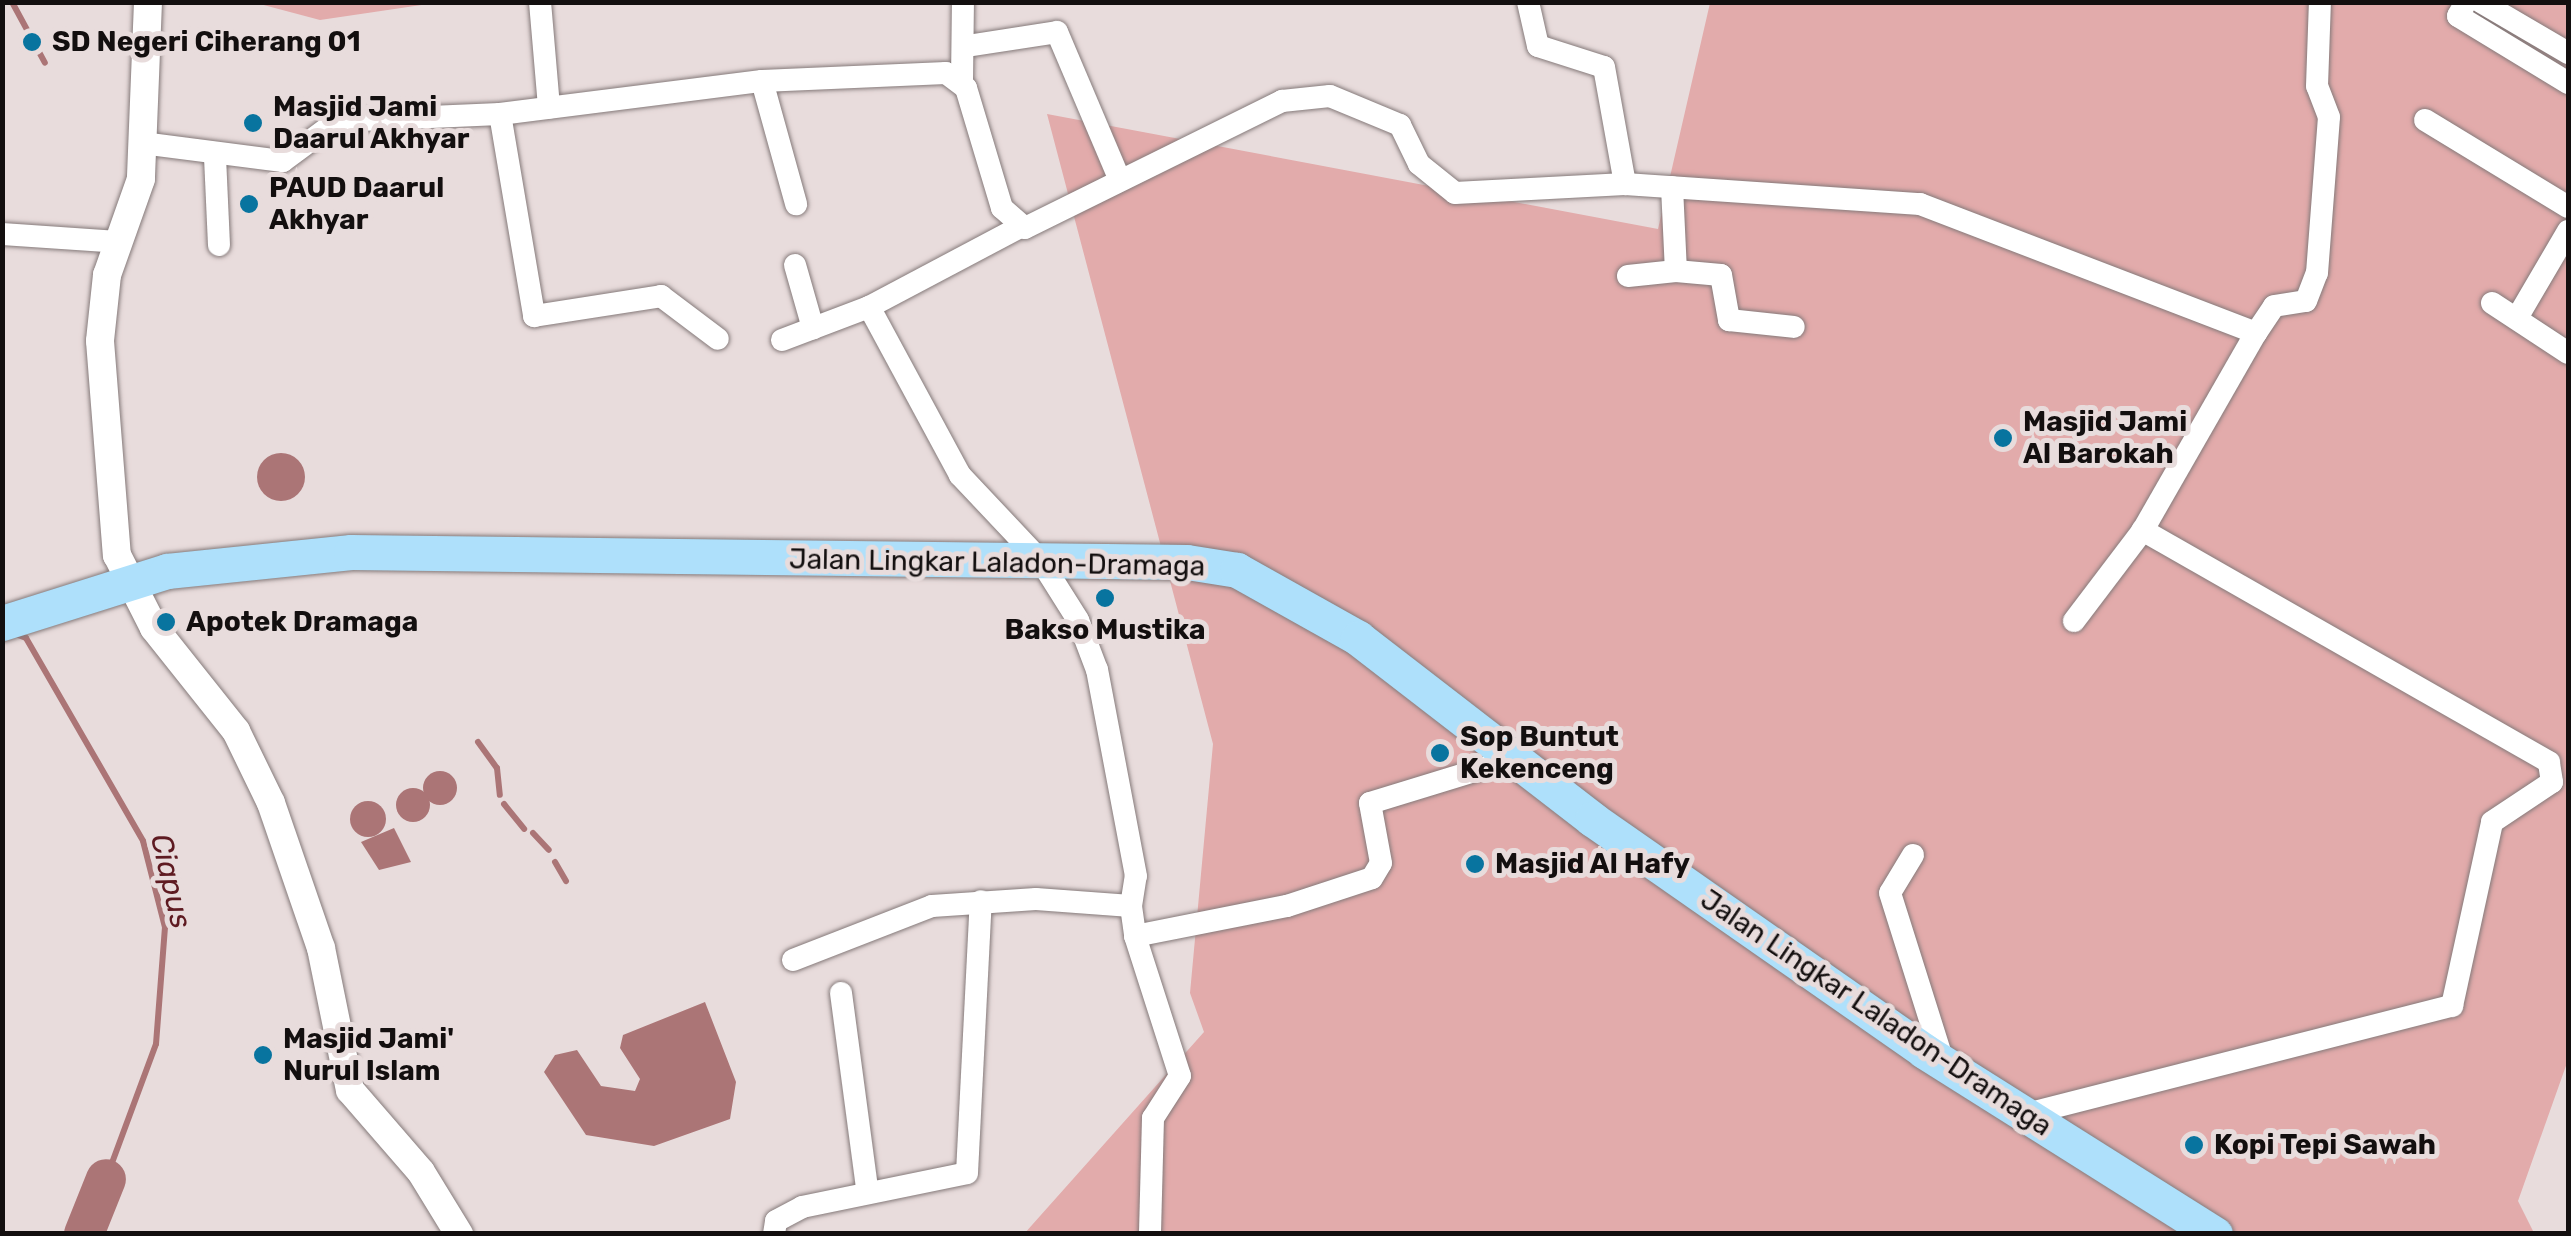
<!DOCTYPE html>
<html>
<head>
<meta charset="utf-8">
<style>
  body { margin:0 }
  #map { position:relative; width:2571px; height:1236px; overflow:hidden; background:#e8dcdc; font-family:Rubik,sans-serif }
  div>[style] { position:absolute }
  [style*='--x'] { left:calc(var(--x)*1px); top:calc(var(--y)*1px); width:calc(var(--w)*1px); rotate:calc(var(--a)*1deg) }
  .green>* { inset:0; background:#e2abab }
  .water>* { inset:0; background:#ab7576 }
  .round { border-radius:50% }
  .stream>* { height:6px; margin:-3px; padding:0 3px; transform-origin:3px; border-radius:3px; background:#ab7576 }
  .river>* { height:40px; margin:-20px; padding:0 20px; transform-origin:20px; border-radius:20px; background:#ab7576 }
  .roads { filter:drop-shadow(0 0 2px #857a7a) drop-shadow(0 0 2px #857a7a) }
  .minor>* { height:22px; margin:-11px; padding:0 11px; transform-origin:11px; border-radius:11px; background:#fff }
  .tertiary>* { height:28px; margin:-14px; padding:0 14px; transform-origin:14px; border-radius:14px; background:#fff }
  .primary>* { height:35px; margin:-17.5px; padding:0 17.5px; transform-origin:17.5px; border-radius:17.5px; background:#aee0fb }
  .dots>* { width:28px; height:28px; translate:-50% -50%; box-sizing:border-box; border:5px solid #e8dcdc; border-radius:50% }
  span { translate:-50% -50%; white-space:nowrap; text-align:center; line-height:1.15; -webkit-text-stroke:10px #e8dcdc; paint-order:stroke }
  .poi-label { font-size:28px; color:#130f0f; font-weight:700 }
  .left { translate:0 -50%; text-align:left }
  .street-label { font-size:28px; color:#130f0f }
  .water-label { font-size:30px; color:#5e1a21; font-style:italic }
  .frame { position:absolute; inset:0; border:5px solid #130f0f; pointer-events:none }
</style>
</head>
<body>
<div id="map">
  <div class="green">
    <div style="clip-path:polygon(256px 3px,435px 2px,435px 3px,320px 20px)"></div>
    <div style="clip-path:polygon(1710px 3px,2568px 3px,2568px 1060px,2518px 1201px,2534px 1233px,1024px 1234px,1204px 1032px,1190px 993px,1213px 744px,1047px 114px,1658px 229px)"></div>
  </div>
  <div class="water">
    <div class="round" style="left:257px;top:453px;width:48px;height:48px"></div>
    <div class="round" style="left:423px;top:771px;width:34px;height:34px"></div>
    <div class="round" style="left:396px;top:788px;width:34px;height:34px"></div>
    <div class="round" style="left:350px;top:801px;width:36px;height:36px"></div>
    <div style="clip-path:polygon(394px 828px,411px 862px,379px 870px,361px 842px)"></div>
    <div style="clip-path:polygon(705px 1002px,736px 1082px,730px 1119px,654px 1146px,586px 1135px,544px 1072px,555px 1055px,577px 1050px,601px 1086px,635px 1091px,640px 1079px,620px 1048px,623px 1035px)"></div>
  </div>
  <div class="stream">
    <div style="--x:12;--y:2;--w:69;--a:61.6"></div>
    <div style="--x:13;--y:633;--w:14;--a:21"></div>
    <div style="--x:26;--y:638;--w:234;--a:60"></div>
    <div style="--x:143;--y:841;--w:89;--a:75.7"></div>
    <div style="--x:165;--y:927;--w:117;--a:94.4"></div>
    <div style="--x:156;--y:1044;--w:144;--a:110.3"></div>
    <div style="--x:478;--y:742;--w:32;--a:54"></div>
    <div style="--x:497;--y:768;--w:27;--a:84"></div>
    <div style="--x:504;--y:804;--w:32;--a:51"></div>
    <div style="--x:533;--y:833;--w:23;--a:47"></div>
    <div style="--x:555;--y:862;--w:22;--a:60"></div>
  </div>
  <div class="river">
    <div style="--x:84;--y:1234;--w:59;--a:-68.2"></div>
  </div>
  <div class="roads">
    <div class="minor">
      <div style="--x:540;--y:2;--w:106;--a:85.1"></div>
      <div style="--x:1528;--y:2;--w:45;--a:77.2"></div>
      <div style="--x:1538;--y:46;--w:69;--a:17.7"></div>
      <div style="--x:1604;--y:67;--w:119;--a:79.8"></div>
      <div style="--x:2466;--y:2;--w:16;--a:120"></div>
      <div style="--x:2458;--y:16;--w:129;--a:31.3"></div>
      <div style="--x:2481;--y:2;--w:101;--a:30.4"></div>
      <div style="--x:967;--y:46;--w:91;--a:-8.8"></div>
      <div style="--x:1057;--y:32;--w:159;--a:67"></div>
      <div style="--x:962;--y:80;--w:78;--a:-89.3"></div>
      <div style="--x:762;--y:81;--w:128;--a:74.5"></div>
      <div style="--x:500;--y:114;--w:205;--a:80.4"></div>
      <div style="--x:534;--y:316;--w:129;--a:-8.9"></div>
      <div style="--x:661;--y:296;--w:71;--a:37"></div>
      <div style="--x:2425;--y:120;--w:167;--a:31.3"></div>
      <div style="--x:142;--y:143;--w:142;--a:7.3"></div>
      <div style="--x:283;--y:161;--w:67;--a:-36.5"></div>
      <div style="--x:337;--y:121;--w:163;--a:-2.5"></div>
      <div style="--x:500;--y:114;--w:264;--a:-7.2"></div>
      <div style="--x:762;--y:81;--w:184;--a:-2.5"></div>
      <div style="--x:946;--y:73;--w:25;--a:37"></div>
      <div style="--x:966;--y:88;--w:125;--a:73.3"></div>
      <div style="--x:1002;--y:208;--w:30;--a:41"></div>
      <div style="--x:1025;--y:228;--w:287;--a:-26.3"></div>
      <div style="--x:1282;--y:101;--w:48;--a:-5.9"></div>
      <div style="--x:1330;--y:96;--w:76;--a:22.5"></div>
      <div style="--x:1400;--y:125;--w:43;--a:64"></div>
      <div style="--x:1419;--y:164;--w:46;--a:38.9"></div>
      <div style="--x:1455;--y:193;--w:170;--a:-3"></div>
      <div style="--x:1625;--y:184;--w:296;--a:3.9"></div>
      <div style="--x:1920;--y:204;--w:360;--a:21"></div>
      <div style="--x:2256;--y:333;--w:32;--a:-56"></div>
      <div style="--x:2274;--y:306;--w:32;--a:-9"></div>
      <div style="--x:2306;--y:301;--w:30;--a:-69"></div>
      <div style="--x:2317;--y:273;--w:156;--a:-85.6"></div>
      <div style="--x:2329;--y:117;--w:33;--a:-111"></div>
      <div style="--x:2317;--y:86;--w:84;--a:-88"></div>
      <div style="--x:215;--y:157;--w:88;--a:87.4"></div>
      <div style="--x:1672;--y:187;--w:84;--a:87.3"></div>
      <div style="--x:1676;--y:271;--w:45;--a:5.1"></div>
      <div style="--x:1721;--y:275;--w:46;--a:79.9"></div>
      <div style="--x:1729;--y:320;--w:65;--a:6.1"></div>
      <div style="--x:2;--y:234;--w:116;--a:3.9"></div>
      <div style="--x:795;--y:265;--w:66;--a:74.1"></div>
      <div style="--x:1628;--y:276;--w:48;--a:-5.9"></div>
      <div style="--x:2492;--y:303;--w:91;--a:33.3"></div>
      <div style="--x:2517;--y:318;--w:101;--a:-59.6"></div>
      <div style="--x:782;--y:340;--w:93;--a:-20.8"></div>
      <div style="--x:869;--y:307;--w:169;--a:-27.9"></div>
      <div style="--x:2074;--y:621;--w:114;--a:-52.8"></div>
      <div style="--x:1913;--y:855;--w:44;--a:121.2"></div>
      <div style="--x:1890;--y:893;--w:179;--a:72.5"></div>
      <div style="--x:1131;--y:906;--w:30;--a:82"></div>
      <div style="--x:1135;--y:936;--w:155;--a:-11.2"></div>
      <div style="--x:1287;--y:906;--w:89;--a:-18.2"></div>
      <div style="--x:1372;--y:878;--w:17;--a:-59"></div>
      <div style="--x:1381;--y:863;--w:61;--a:-100.4"></div>
      <div style="--x:1370;--y:803;--w:151;--a:-17"></div>
      <div style="--x:1135;--y:936;--w:147;--a:72.2"></div>
      <div style="--x:1180;--y:1076;--w:50;--a:122.7"></div>
      <div style="--x:1153;--y:1118;--w:116;--a:91.5"></div>
      <div style="--x:793;--y:960;--w:149;--a:-21.2"></div>
      <div style="--x:932;--y:906;--w:104;--a:-3.9"></div>
      <div style="--x:1036;--y:899;--w:95;--a:4.2"></div>
      <div style="--x:1131;--y:906;--w:30;--a:-81"></div>
      <div style="--x:1136;--y:876;--w:210;--a:-100.7"></div>
      <div style="--x:1097;--y:670;--w:53;--a:-110.8"></div>
      <div style="--x:1078;--y:620;--w:71;--a:-122.3"></div>
      <div style="--x:1040;--y:560;--w:117;--a:-133.3"></div>
      <div style="--x:960;--y:475;--w:191;--a:-118.4"></div>
      <div style="--x:841;--y:993;--w:196;--a:82.4"></div>
      <div style="--x:2023;--y:1115;--w:443;--a:-14.3"></div>
      <div style="--x:2452;--y:1006;--w:188;--a:-77.7"></div>
      <div style="--x:2492;--y:822;--w:72;--a:-33.7"></div>
      <div style="--x:2552;--y:782;--w:20;--a:-99"></div>
      <div style="--x:2549;--y:762;--w:468;--a:-150.3"></div>
      <div style="--x:2143;--y:530;--w:227;--a:-60.2"></div>
      <div style="--x:774;--y:1234;--w:13;--a:-81"></div>
      <div style="--x:776;--y:1221;--w:30;--a:-28"></div>
      <div style="--x:802;--y:1207;--w:168;--a:-11.6"></div>
      <div style="--x:967;--y:1173;--w:272;--a:-87.1"></div>
    </div>
    <div class="tertiary">
      <div style="--x:148;--y:2;--w:177;--a:92.3"></div>
      <div style="--x:141;--y:179;--w:102;--a:109.5"></div>
      <div style="--x:107;--y:275;--w:66;--a:96.1"></div>
      <div style="--x:100;--y:341;--w:215;--a:85.5"></div>
      <div style="--x:117;--y:555;--w:82;--a:63.1"></div>
      <div style="--x:154;--y:628;--w:132;--a:51.5"></div>
      <div style="--x:236;--y:731;--w:80;--a:64.1"></div>
      <div style="--x:271;--y:803;--w:153;--a:71"></div>
      <div style="--x:321;--y:948;--w:145;--a:78.5"></div>
      <div style="--x:350;--y:1090;--w:108;--a:49.1"></div>
      <div style="--x:421;--y:1172;--w:73;--a:58.5"></div>
    </div>
    <div class="primary">
      <div style="--x:2;--y:623;--w:173;--a:-17.5"></div>
      <div style="--x:167;--y:571;--w:185;--a:-5.9"></div>
      <div style="--x:351;--y:552;--w:836;--a:0.69"></div>
      <div style="--x:1187;--y:562;--w:51;--a:9.1"></div>
      <div style="--x:1237;--y:570;--w:139;--a:29.3"></div>
      <div style="--x:1358;--y:638;--w:296;--a:37.7"></div>
      <div style="--x:1592;--y:819;--w:405;--a:34.9"></div>
      <div style="--x:1924;--y:1051;--w:344;--a:32.2"></div>
    </div>
  </div>
  <div class="dots">
    <div style="left:32px;top:42px;background:#08749f"></div>
    <div style="left:253px;top:123px;background:#08749f"></div>
    <div style="left:249px;top:204px;background:#08749f"></div>
    <div style="left:2003px;top:438px;background:#08749f"></div>
    <div style="left:1105px;top:598px;background:#08749f"></div>
    <div style="left:166px;top:622px;background:#08749f"></div>
    <div style="left:1440px;top:753px;background:#08749f"></div>
    <div style="left:1475px;top:864px;background:#08749f"></div>
    <div style="left:263px;top:1055px;background:#08749f"></div>
    <div style="left:2194px;top:1145px;background:#08749f"></div>
  </div>
  <div class="poi-label">
    <span class="left" style="left:52px;top:42px">SD Negeri Ciherang 01</span>
    <span class="left" style="left:273px;top:123px">Masjid Jami<br>Daarul Akhyar</span>
    <span class="left" style="left:269px;top:204px">PAUD Daarul<br>Akhyar</span>
    <span class="left" style="left:2023px;top:438px">Masjid Jami<br>Al Barokah</span>
    <span class="left" style="left:186px;top:622px">Apotek Dramaga</span>
    <span style="left:1105px;top:630px">Bakso Mustika</span>
    <span class="left" style="left:1460px;top:753px">Sop Buntut<br>Kekenceng</span>
    <span class="left" style="left:1495px;top:864px">Masjid Al Hafy</span>
    <span class="left" style="left:283px;top:1055px">Masjid Jami'<br>Nurul Islam</span>
    <span class="left" style="left:2214px;top:1145px">Kopi Tepi Sawah</span>
  </div>
  <div class="street-label">
    <span style="left:997px;top:563px;rotate:1deg">Jalan Lingkar Laladon-Dramaga</span>
    <span style="left:1876px;top:1013px;rotate:34deg">Jalan Lingkar Laladon-Dramaga</span>
  </div>
  <div class="water-label">
    <span style="left:171px;top:881px;rotate:77deg">Ciapus</span>
  </div>
  <div class="frame"></div>
</div>
</body>
</html>
